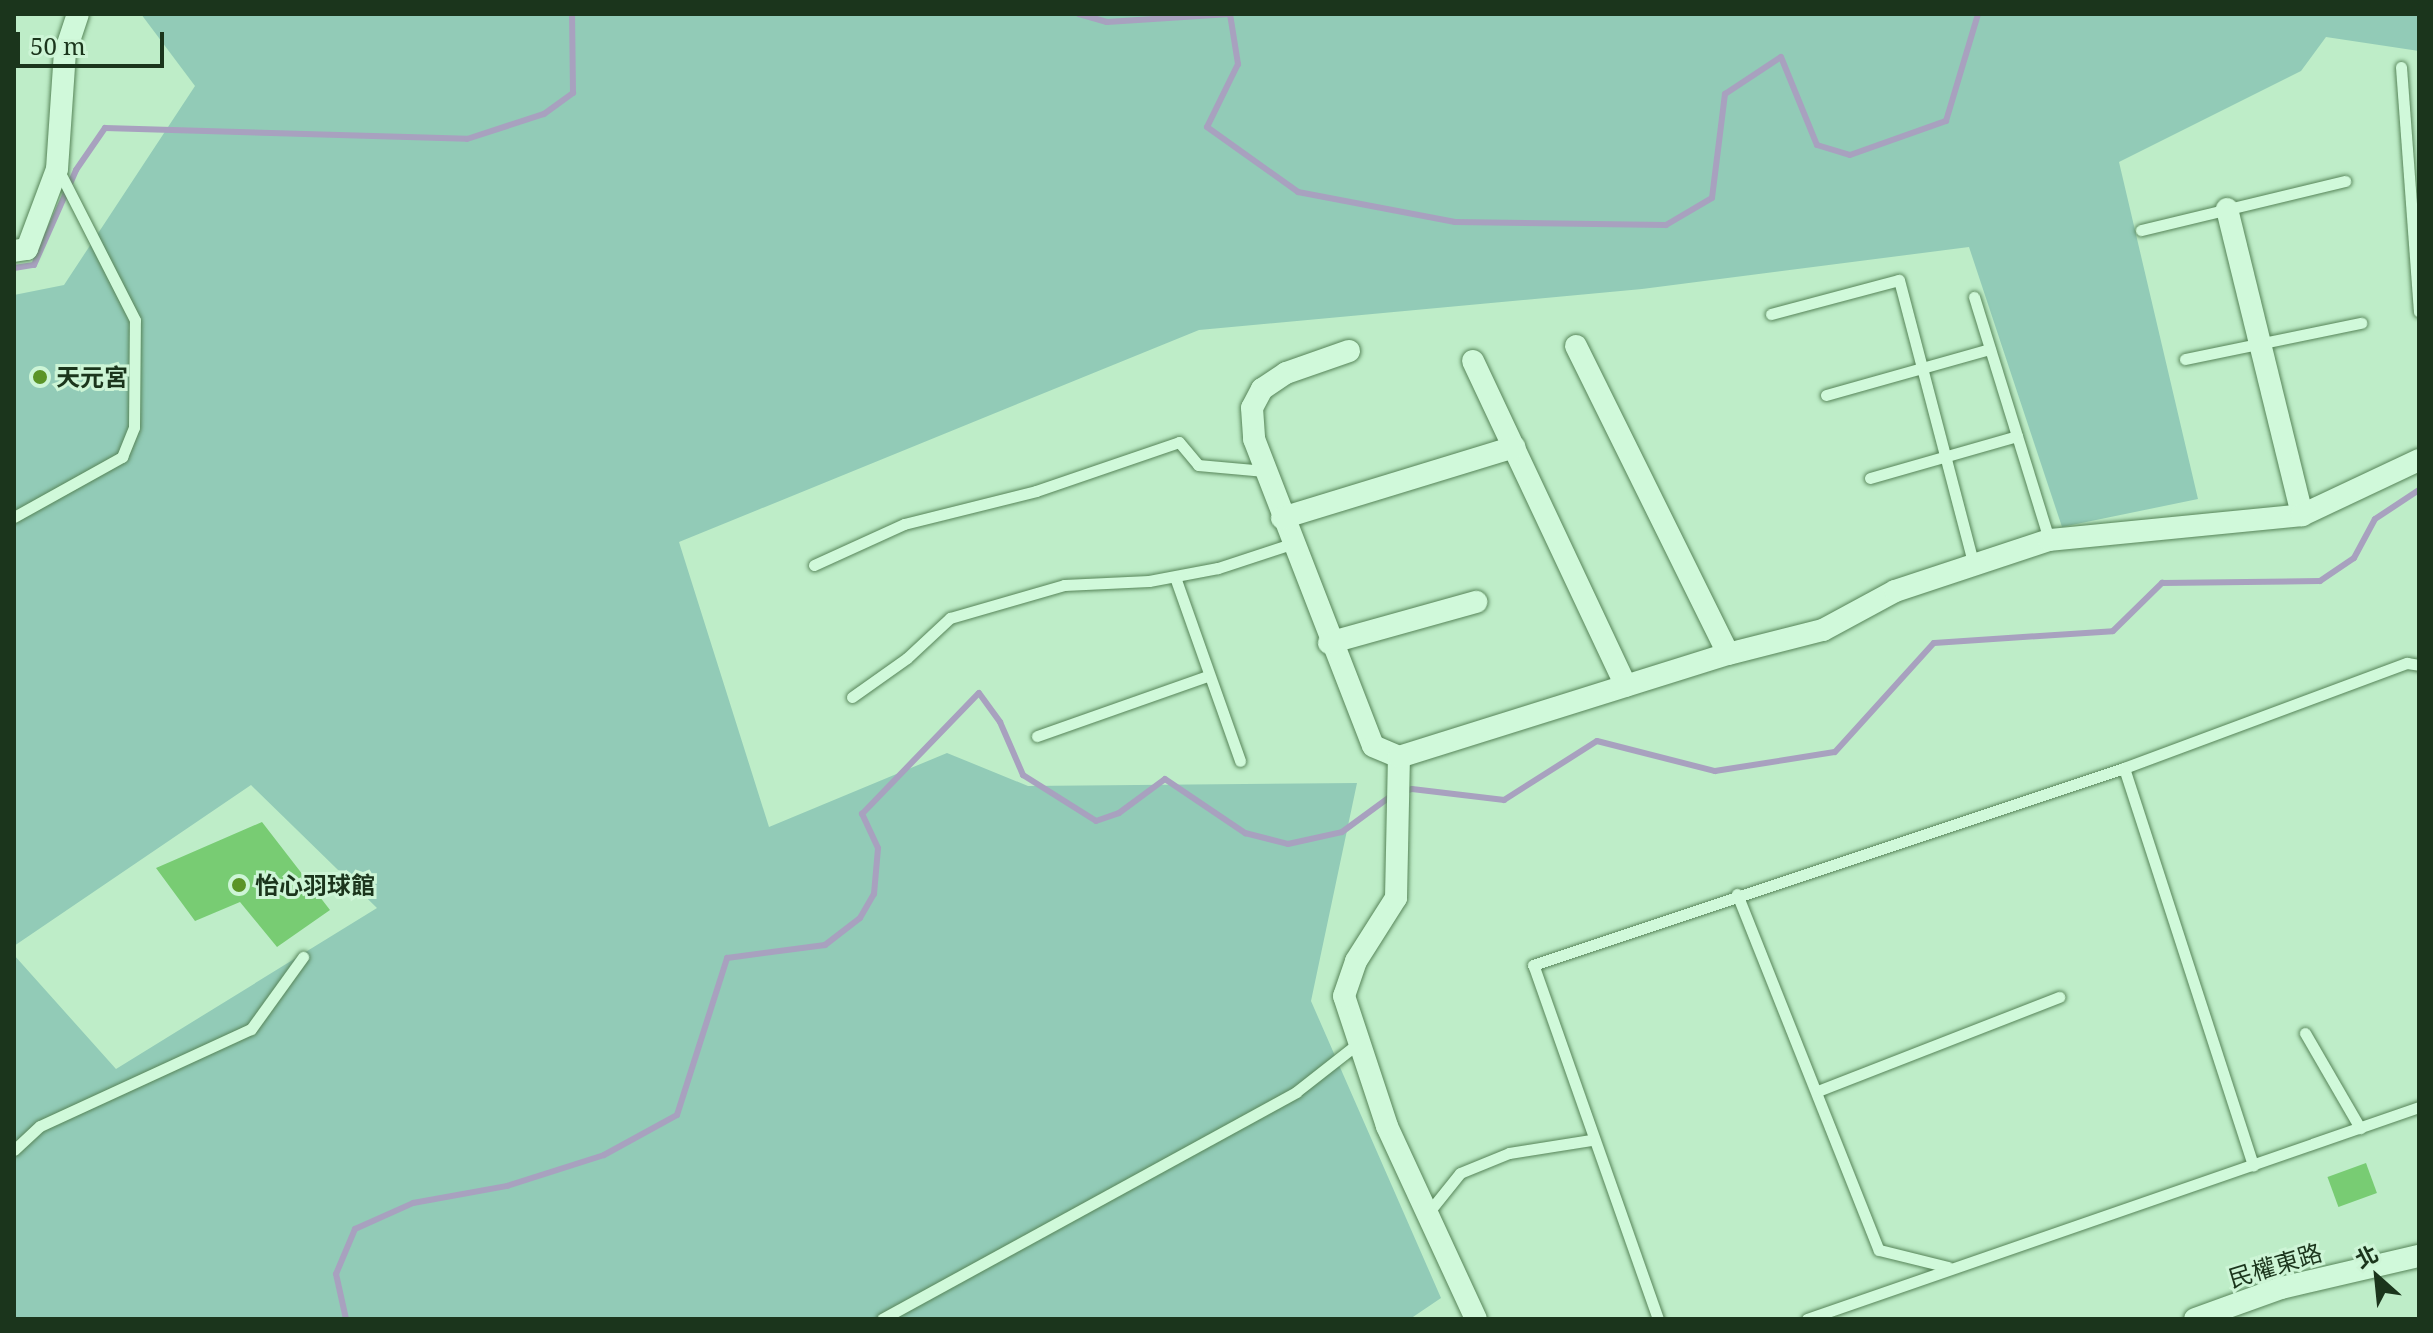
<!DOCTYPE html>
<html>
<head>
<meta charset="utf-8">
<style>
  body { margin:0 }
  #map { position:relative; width:2433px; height:1333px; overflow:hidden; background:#beedc8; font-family:"Noto Serif","Noto Sans TC",serif }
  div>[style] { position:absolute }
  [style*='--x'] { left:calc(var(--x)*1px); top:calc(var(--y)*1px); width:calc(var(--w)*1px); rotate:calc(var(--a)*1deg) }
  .green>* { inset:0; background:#92cbb7 }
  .stream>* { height:6px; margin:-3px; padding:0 3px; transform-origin:3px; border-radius:3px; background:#a8a1bf }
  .building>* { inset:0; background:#78cc73; transform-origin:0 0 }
  .roads { filter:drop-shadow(0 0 2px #578559) drop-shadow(0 0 2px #578559) }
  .service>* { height:11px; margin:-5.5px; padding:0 5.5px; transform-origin:5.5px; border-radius:5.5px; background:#d0f9da }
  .minor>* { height:22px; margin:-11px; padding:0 11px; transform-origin:11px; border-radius:11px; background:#d0f9da }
  .dots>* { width:22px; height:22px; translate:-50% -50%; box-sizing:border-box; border:4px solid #cdf5d6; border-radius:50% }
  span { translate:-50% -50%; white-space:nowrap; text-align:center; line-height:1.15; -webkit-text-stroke:6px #cdf5d6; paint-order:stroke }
  .poi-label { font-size:24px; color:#1b351c; font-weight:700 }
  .left { translate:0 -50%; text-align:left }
  .street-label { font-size:24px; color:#1b351c }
  .frame { position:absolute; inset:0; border:16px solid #1b351c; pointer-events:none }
  .north { position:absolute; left:2337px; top:1237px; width:80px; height:80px; -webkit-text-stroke:6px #cdf5d6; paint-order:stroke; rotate:333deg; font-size:22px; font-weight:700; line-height:32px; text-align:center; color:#1b351c }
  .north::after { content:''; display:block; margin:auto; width:28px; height:36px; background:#1b351c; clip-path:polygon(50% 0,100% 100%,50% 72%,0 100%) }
  .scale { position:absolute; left:16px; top:32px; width:148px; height:36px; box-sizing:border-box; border:4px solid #1b351c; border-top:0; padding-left:10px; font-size:24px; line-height:28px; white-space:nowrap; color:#1b351c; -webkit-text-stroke:6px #cdf5d6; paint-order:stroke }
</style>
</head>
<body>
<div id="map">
  <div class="green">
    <div style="clip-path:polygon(141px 14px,2419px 14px,2419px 51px,2326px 37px,2301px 71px,2119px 162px,2198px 499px,2062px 527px,1969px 247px,1642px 289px,1199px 330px,679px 542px,769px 827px,947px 753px,1028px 786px,1357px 783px,1311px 1001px,1441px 1298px,1410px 1319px,14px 1319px,14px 955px,116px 1069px,377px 908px,251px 785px,14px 946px,14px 295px,64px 285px,195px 86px)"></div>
  </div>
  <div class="stream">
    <div style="--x:1079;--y:14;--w:29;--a:16"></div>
    <div style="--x:1107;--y:22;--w:123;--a:-3.7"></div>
    <div style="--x:1230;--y:14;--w:51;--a:80.9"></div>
    <div style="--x:1238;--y:64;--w:70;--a:116.2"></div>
    <div style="--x:1207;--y:127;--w:112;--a:35.5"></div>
    <div style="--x:1298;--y:192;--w:160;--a:10.8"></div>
    <div style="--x:1455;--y:222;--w:211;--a:0.8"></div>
    <div style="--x:1666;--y:225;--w:53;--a:-30.4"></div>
    <div style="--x:1712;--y:198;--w:105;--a:-82.9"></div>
    <div style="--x:1725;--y:94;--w:67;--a:-33.5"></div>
    <div style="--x:1781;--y:57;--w:95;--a:67.8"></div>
    <div style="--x:1817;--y:145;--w:34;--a:17"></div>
    <div style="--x:1850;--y:155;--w:102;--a:-19.5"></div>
    <div style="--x:1946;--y:121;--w:112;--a:-73.3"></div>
    <div style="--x:14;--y:268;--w:20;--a:-9"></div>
    <div style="--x:34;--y:265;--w:104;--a:-66.1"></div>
    <div style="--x:76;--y:170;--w:51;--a:-55.4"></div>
    <div style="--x:105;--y:128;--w:362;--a:1.7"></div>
    <div style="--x:467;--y:139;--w:81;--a:-18"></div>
    <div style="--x:544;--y:114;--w:36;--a:-36"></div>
    <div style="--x:573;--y:93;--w:79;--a:-90.7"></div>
    <div style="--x:1402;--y:792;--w:10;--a:-17"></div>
    <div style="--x:1412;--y:789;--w:93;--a:6.8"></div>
    <div style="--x:1504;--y:800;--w:110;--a:-32.4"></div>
    <div style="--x:1597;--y:741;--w:122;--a:14.3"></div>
    <div style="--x:1715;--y:771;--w:121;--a:-9"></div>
    <div style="--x:1835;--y:752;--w:147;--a:-47.8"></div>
    <div style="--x:1934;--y:643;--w:179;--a:-3.8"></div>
    <div style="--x:2113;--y:631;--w:69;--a:-44.4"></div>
    <div style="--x:2162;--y:583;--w:158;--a:-0.7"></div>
    <div style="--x:2320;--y:581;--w:41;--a:-34.1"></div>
    <div style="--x:2354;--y:558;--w:44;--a:-61.7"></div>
    <div style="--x:2375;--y:519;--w:53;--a:-33.4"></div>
    <div style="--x:346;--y:1319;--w:46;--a:-102.5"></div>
    <div style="--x:336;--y:1274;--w:49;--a:-67.1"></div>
    <div style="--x:355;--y:1229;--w:64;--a:-24.1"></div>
    <div style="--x:413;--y:1203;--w:96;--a:-10.3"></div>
    <div style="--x:507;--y:1186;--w:102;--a:-17.7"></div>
    <div style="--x:604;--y:1155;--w:83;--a:-28.7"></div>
    <div style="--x:677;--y:1115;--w:165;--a:-72.3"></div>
    <div style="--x:727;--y:958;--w:99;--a:-7.6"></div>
    <div style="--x:825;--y:945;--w:44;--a:-37.6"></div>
    <div style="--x:860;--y:918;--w:28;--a:-60"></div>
    <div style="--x:874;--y:894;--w:46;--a:-85"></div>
    <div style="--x:878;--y:848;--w:38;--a:-115"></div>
    <div style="--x:862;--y:814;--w:168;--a:-46"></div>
    <div style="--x:979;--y:693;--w:36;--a:54"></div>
    <div style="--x:1000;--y:722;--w:58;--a:66.5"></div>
    <div style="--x:1023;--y:775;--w:86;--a:32.2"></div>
    <div style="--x:1096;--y:821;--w:24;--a:-19"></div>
    <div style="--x:1119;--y:813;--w:57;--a:-36.5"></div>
    <div style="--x:1165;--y:779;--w:97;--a:34"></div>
    <div style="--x:1245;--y:833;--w:44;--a:14.3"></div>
    <div style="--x:1288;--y:844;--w:55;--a:-12.5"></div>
    <div style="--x:1342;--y:832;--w:61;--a:-36.3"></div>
  </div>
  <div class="building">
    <div style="clip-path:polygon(262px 822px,330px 910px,277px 947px,240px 902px,195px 921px,156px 868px)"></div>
    <div style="left:2366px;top:1163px;width:32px;height:41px;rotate:70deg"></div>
  </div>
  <div class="roads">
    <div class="service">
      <div style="--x:2401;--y:67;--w:245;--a:85.8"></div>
      <div style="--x:2141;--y:230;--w:210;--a:-13.5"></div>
      <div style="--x:1974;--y:297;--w:254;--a:72.8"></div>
      <div style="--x:1771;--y:314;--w:132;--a:-14.9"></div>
      <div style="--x:1899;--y:280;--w:295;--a:75.3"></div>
      <div style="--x:2185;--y:359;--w:180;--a:-11.6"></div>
      <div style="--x:1826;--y:395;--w:170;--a:-15.7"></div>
      <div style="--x:1870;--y:478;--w:153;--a:-15.9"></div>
      <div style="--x:14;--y:517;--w:124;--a:-29.1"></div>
      <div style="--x:122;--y:457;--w:32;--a:-68"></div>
      <div style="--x:134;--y:427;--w:107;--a:-89.5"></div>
      <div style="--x:135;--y:320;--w:169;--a:-117"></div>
      <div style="--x:814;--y:565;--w:99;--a:-24.5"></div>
      <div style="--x:904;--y:524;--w:136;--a:-14"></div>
      <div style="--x:1036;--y:491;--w:151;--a:-18.9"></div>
      <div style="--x:1179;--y:442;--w:30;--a:50"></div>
      <div style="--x:1198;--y:465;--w:67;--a:5.1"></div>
      <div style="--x:1175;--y:577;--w:195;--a:70.5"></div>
      <div style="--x:852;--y:697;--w:67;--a:-35.3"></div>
      <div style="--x:907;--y:658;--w:59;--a:-42.9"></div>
      <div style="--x:950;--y:618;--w:119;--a:-16.1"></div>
      <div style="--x:1064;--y:585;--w:85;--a:-2.7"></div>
      <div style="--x:1149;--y:581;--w:70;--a:-10.7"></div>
      <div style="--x:1218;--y:568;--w:77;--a:-18.2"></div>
      <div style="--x:1037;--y:736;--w:180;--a:-19.4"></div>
      <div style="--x:2124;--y:768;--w:418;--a:72"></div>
      <div style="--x:1737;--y:894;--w:383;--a:68.3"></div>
      <div style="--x:1879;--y:1250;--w:71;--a:13.8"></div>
      <div style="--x:2305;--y:1033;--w:110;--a:59.9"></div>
      <div style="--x:1818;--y:1091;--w:259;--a:-21.3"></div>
      <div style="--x:14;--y:1150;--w:35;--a:-43"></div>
      <div style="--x:40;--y:1126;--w:232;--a:-24.7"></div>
      <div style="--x:251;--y:1029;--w:89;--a:-54.2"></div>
      <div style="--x:1428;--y:1213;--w:51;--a:-51.3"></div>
      <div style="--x:1460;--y:1173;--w:53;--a:-22.2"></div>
      <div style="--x:1509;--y:1153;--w:83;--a:-9"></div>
      <div style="--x:882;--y:1319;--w:472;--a:-28.7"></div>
      <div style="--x:1296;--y:1092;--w:76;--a:-38.1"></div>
      <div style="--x:1658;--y:1319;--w:375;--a:-109.4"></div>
      <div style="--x:1533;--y:965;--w:623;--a:-18.43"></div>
      <div style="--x:2124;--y:768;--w:302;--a:-20.4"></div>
      <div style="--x:2407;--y:663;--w:12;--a:9"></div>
      <div style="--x:1807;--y:1319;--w:648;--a:-19.11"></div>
    </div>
    <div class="minor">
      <div style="--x:2227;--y:209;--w:315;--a:76.2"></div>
      <div style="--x:14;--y:251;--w:13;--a:-9"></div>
      <div style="--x:27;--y:249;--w:85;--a:-69.4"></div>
      <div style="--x:57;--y:169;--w:116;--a:-86.1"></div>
      <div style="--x:65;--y:53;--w:41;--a:-71.6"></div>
      <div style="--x:1576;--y:346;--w:343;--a:63.7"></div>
      <div style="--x:1349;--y:351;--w:67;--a:160.8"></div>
      <div style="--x:1286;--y:373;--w:29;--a:146"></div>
      <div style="--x:1262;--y:389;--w:21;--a:118"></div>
      <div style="--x:1252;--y:408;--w:31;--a:86"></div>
      <div style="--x:1254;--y:439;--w:329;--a:68.8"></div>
      <div style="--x:1373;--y:746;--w:28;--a:23"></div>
      <div style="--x:1473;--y:361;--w:359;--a:64.8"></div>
      <div style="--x:1282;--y:518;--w:243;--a:-17"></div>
      <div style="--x:1329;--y:643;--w:153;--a:-15.6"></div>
      <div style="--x:1476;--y:1319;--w:213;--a:-114.8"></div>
      <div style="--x:1387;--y:1126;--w:137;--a:-108.3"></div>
      <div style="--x:1344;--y:996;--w:37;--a:-71"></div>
      <div style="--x:1356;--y:961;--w:75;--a:-57.6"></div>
      <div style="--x:1396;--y:898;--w:141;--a:-88.8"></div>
      <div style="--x:1399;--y:757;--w:345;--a:-17.4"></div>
      <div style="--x:1728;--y:654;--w:98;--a:-14.2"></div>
      <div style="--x:1823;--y:630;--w:82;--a:-28.4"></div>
      <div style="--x:1895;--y:591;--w:162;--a:-18.3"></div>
      <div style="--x:2049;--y:540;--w:254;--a:-5.6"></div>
      <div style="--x:2302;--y:515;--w:129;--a:-25.2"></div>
      <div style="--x:2195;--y:1319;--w:91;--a:-19.8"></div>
      <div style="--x:2281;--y:1288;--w:142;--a:-13.1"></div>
    </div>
  </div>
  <div class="dots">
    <div style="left:40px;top:377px;background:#5b9427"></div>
    <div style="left:239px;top:885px;background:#5b9427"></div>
  </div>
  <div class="poi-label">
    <span class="left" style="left:56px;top:377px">天元宮</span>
    <span class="left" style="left:255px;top:885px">怡心羽球館</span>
  </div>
  <div class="street-label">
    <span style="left:2275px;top:1265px;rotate:-17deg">民權東路</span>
  </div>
  <div class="frame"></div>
  <div class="north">北</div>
  <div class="scale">50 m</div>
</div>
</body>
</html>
